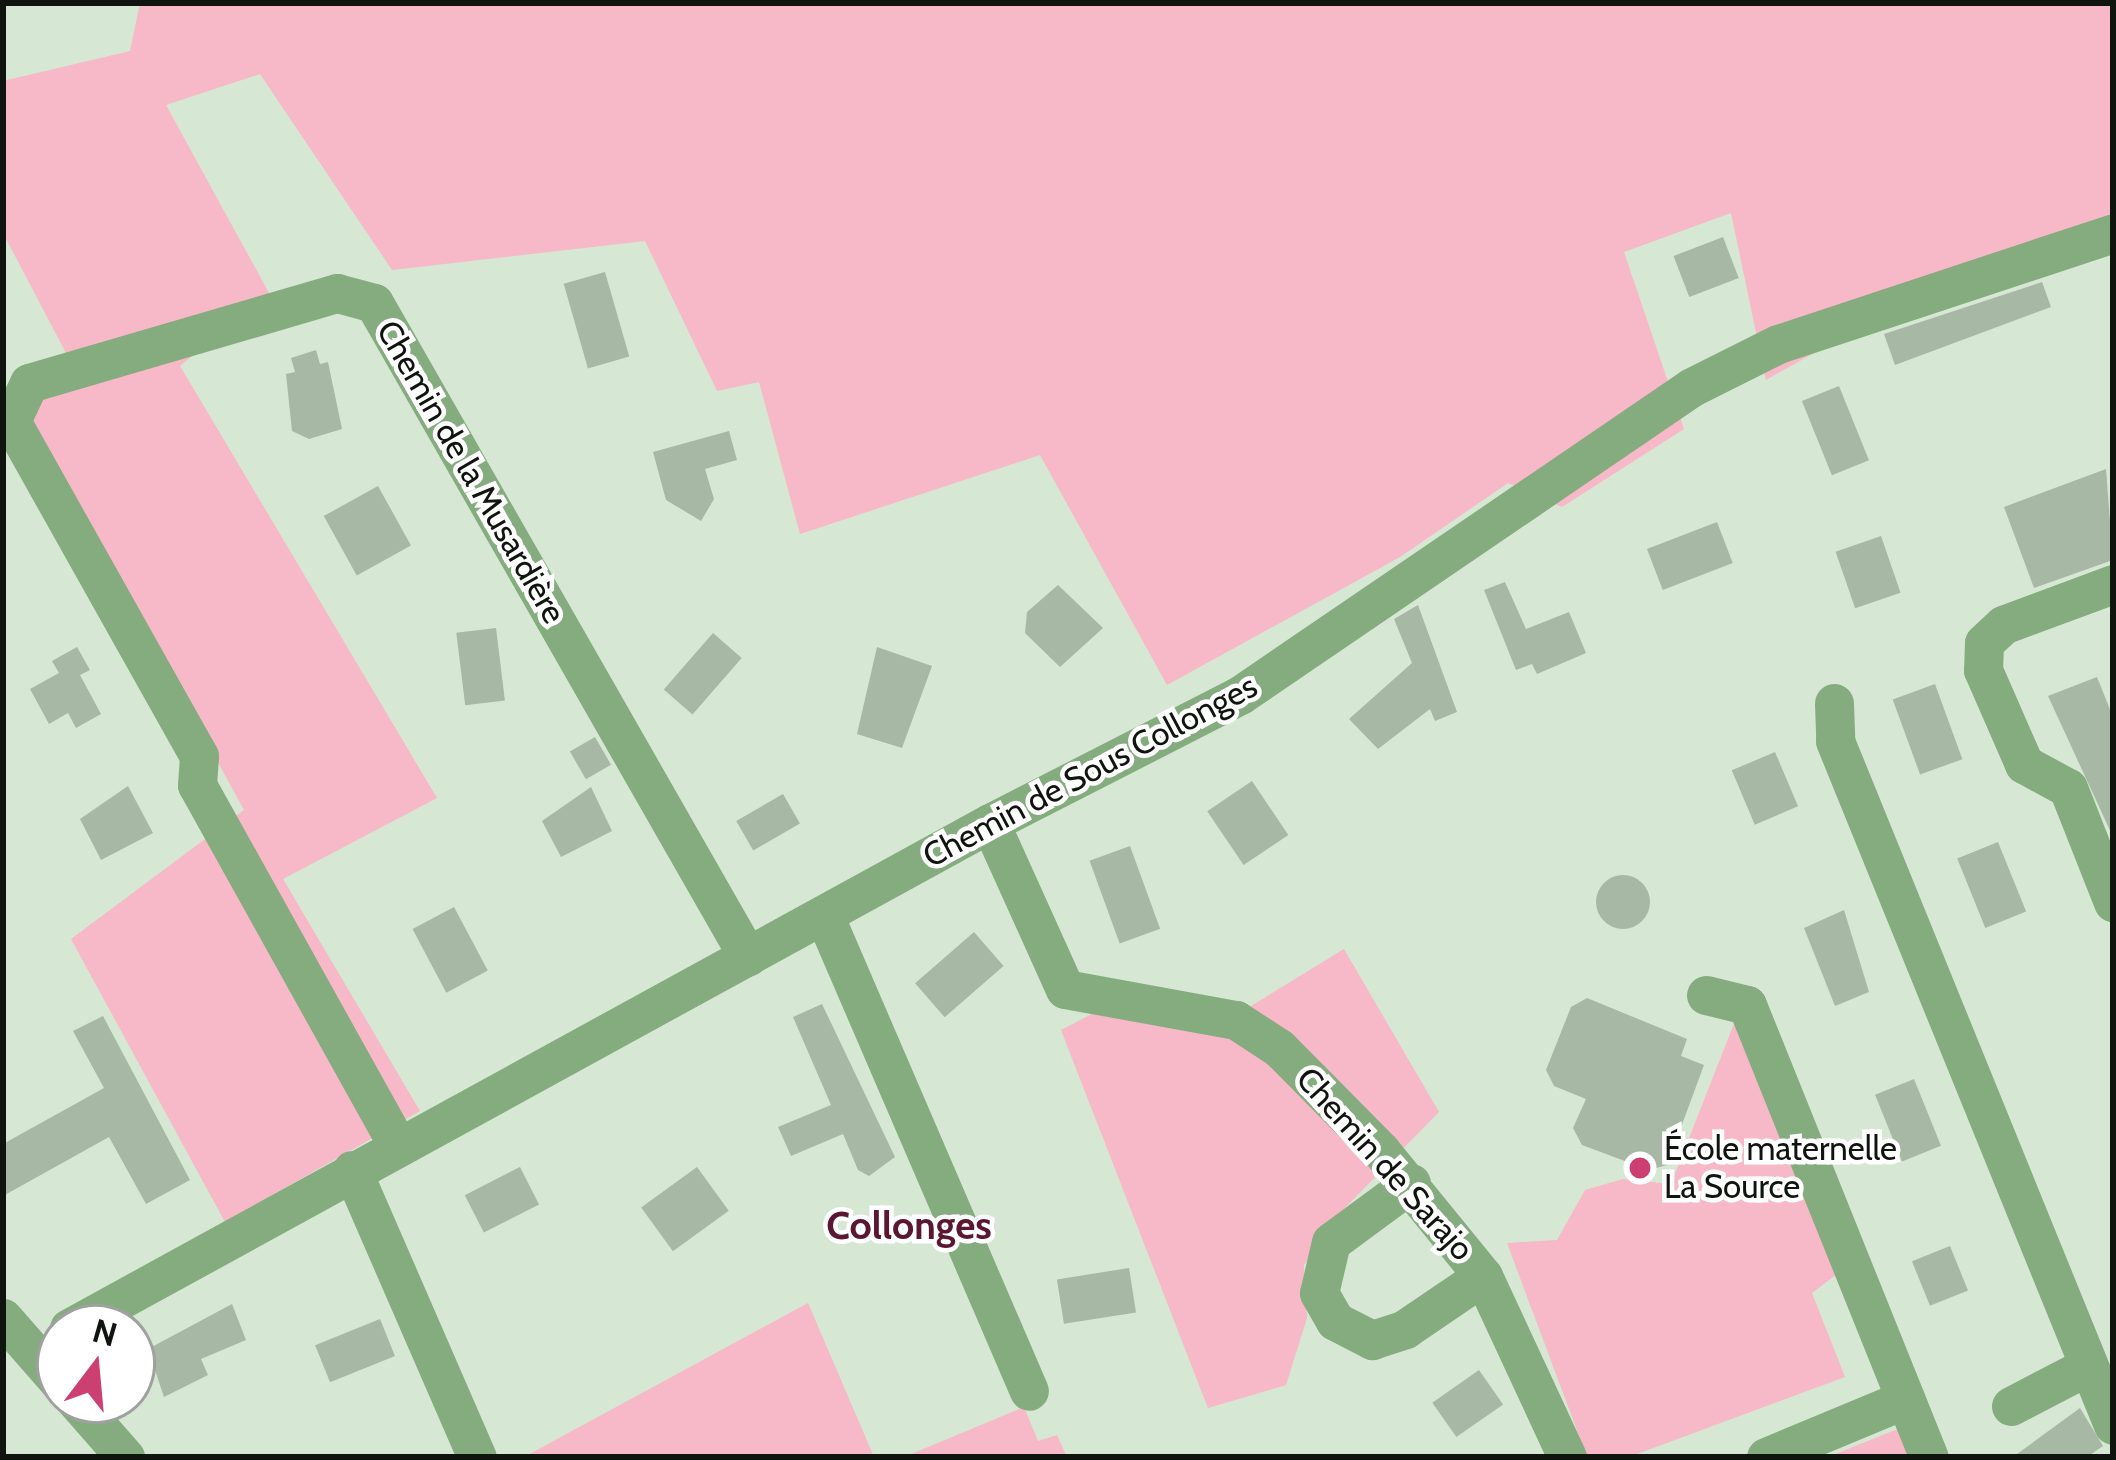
<!DOCTYPE html>
<html>
<head>
<meta charset="utf-8">
<style>
  body { margin:0 }
  #map { position:relative; width:2116px; height:1460px; overflow:hidden; background:#d6e7d3; font-family:Cabin,sans-serif }
  div>[style] { position:absolute }
  [style*='--x'] { left:calc(var(--x)*1px); top:calc(var(--y)*1px); width:calc(var(--w)*1px); rotate:calc(var(--a)*1deg) }
  .green>* { inset:0; background:#f7b8c7 }
  .building>* { inset:0; background:#a7b8a4; transform-origin:0 0 }
  .round { border-radius:50% }
  .minor>* { height:39px; margin:-19.5px; padding:0 19.5px; transform-origin:19.5px; border-radius:19.5px; background:#85ac7f }
  .dots>* { width:33px; height:33px; translate:-50% -50%; box-sizing:border-box; border:6px solid #fff; border-radius:50% }
  span { translate:-50% -50%; white-space:nowrap; text-align:center; line-height:1.15; -webkit-text-stroke:9px #fff; paint-order:stroke }
  .street-label { font-size:33px; color:#0f150e }
  .poi-label { font-size:33px; color:#0f150e }
  .left { translate:0 -50%; text-align:left }
  .quarter-label { font-size:39px; color:#5a172f; font-weight:700 }
  .frame { position:absolute; inset:0; border:6px solid #0f150e; pointer-events:none }
  .north { position:absolute; left:36px; top:1304px; width:120px; height:120px; box-sizing:border-box; background:#fff; border:3px solid #9fa19f; border-radius:50%; rotate:16deg; font-size:33px; font-weight:700; line-height:48px; text-align:center; color:#0f150e }
  .north::after { content:''; display:block; margin:auto; width:42px; height:54px; background:#cc4071; clip-path:polygon(50% 0,100% 100%,50% 72%,0 100%) }
</style>
</head>
<body>
<div id="map">
  <div class="green">
    <div style="clip-path:polygon(140px 3px,2113px 3px,2113px 224px,1922px 292px,1766px 380px,1731px 213px,1624px 252px,1684px 429px,1562px 507px,1508px 483px,1400px 557px,1167px 685px,1040px 455px,800px 534px,759px 382px,717px 391px,645px 241px,392px 270px,260px 74px,166px 105px,269px 293px,180px 366px,437px 798px,283px 879px,420px 1111px,225px 1222px,71px 939px,244px 810px,30px 418px,66px 353px,3px 233px,3px 81px,130px 51px)"></div>
    <div style="clip-path:polygon(1344px 949px,1439px 1112px,1338px 1215px,1304px 1265px,1307px 1318px,1286px 1385px,1208px 1408px,1061px 1030px,1096px 1012px,1207px 1033px)"></div>
    <div style="clip-path:polygon(1737px 1016px,1841px 1271px,1812px 1293px,1845px 1377px,1629px 1457px,1587px 1457px,1507px 1243px,1557px 1240px,1585px 1190px,1623px 1179px,1671px 1184px)"></div>
    <div style="clip-path:polygon(808px 1303px,874px 1457px,524px 1457px,690px 1367px)"></div>
    <div style="clip-path:polygon(1024px 1407px,1038px 1441px,1057px 1435px,1067px 1457px,904px 1457px)"></div>
    <div style="clip-path:polygon(1905px 1426px,1917px 1457px,1828px 1457px)"></div>
  </div>
  <div class="building">
    <div style="left:1723px;top:237px;width:44px;height:53px;rotate:69deg"></div>
    <div style="left:605px;top:272px;width:88px;height:43px;rotate:74deg"></div>
    <div style="clip-path:polygon(2042px 282px,2051px 307px,1895px 365px,1884px 334px)"></div>
    <div style="clip-path:polygon(316px 350px,320px 364px,328px 362px,342px 429px,309px 439px,292px 431px,286px 374px,295px 372px,291px 358px)"></div>
    <div style="left:1839px;top:386px;width:80px;height:40px;rotate:68deg"></div>
    <div style="clip-path:polygon(729px 431px,737px 460px,705px 469px,714px 499px,701px 521px,666px 500px,653px 452px)"></div>
    <div style="clip-path:polygon(2106px 469px,2113px 560px,2034px 588px,2004px 507px)"></div>
    <div style="left:378px;top:486px;width:68px;height:62px;rotate:61deg"></div>
    <div style="left:1717px;top:522px;width:44px;height:75px;rotate:69deg"></div>
    <div style="left:1881px;top:536px;width:60px;height:48px;rotate:71deg"></div>
    <div style="clip-path:polygon(1505px 582px,1526px 629px,1569px 612px,1586px 653px,1537px 674px,1532px 664px,1516px 670px,1484px 590px)"></div>
    <div style="clip-path:polygon(1058px 585px,1103px 628px,1060px 667px,1025px 633px,1027px 612px)"></div>
    <div style="clip-path:polygon(1418px 605px,1457px 712px,1435px 721px,1430px 709px,1378px 749px,1349px 719px,1412px 663px,1394px 619px)"></div>
    <div style="left:496px;top:628px;width:73px;height:40px;rotate:83deg"></div>
    <div style="left:713px;top:633px;width:38px;height:75px;rotate:41deg"></div>
    <div style="clip-path:polygon(77px 647px,90px 670px,80px 675px,101px 714px,76px 728px,68px 713px,49px 724px,30px 689px,59px 673px,52px 661px)"></div>
    <div style="clip-path:polygon(877px 647px,932px 666px,902px 748px,857px 734px)"></div>
    <div style="clip-path:polygon(2097px 677px,2113px 717px,2113px 837px,2048px 696px)"></div>
    <div style="left:1935px;top:684px;width:80px;height:45px;rotate:70deg"></div>
    <div style="left:595px;top:737px;width:32px;height:29px;rotate:60deg"></div>
    <div style="left:1775px;top:752px;width:59px;height:47px;rotate:67deg"></div>
    <div style="left:1252px;top:781px;width:65px;height:54px;rotate:56deg"></div>
    <div style="clip-path:polygon(128px 786px,153px 833px,101px 860px,80px 819px)"></div>
    <div style="clip-path:polygon(591px 787px,612px 831px,561px 857px,542px 821px)"></div>
    <div style="left:783px;top:794px;width:34px;height:54px;rotate:60deg"></div>
    <div style="left:1998px;top:842px;width:75px;height:44px;rotate:68deg"></div>
    <div style="left:1130px;top:846px;width:88px;height:43px;rotate:70deg"></div>
    <div class="round" style="left:1596px;top:875px;width:54px;height:54px"></div>
    <div style="left:454px;top:907px;width:72px;height:47px;rotate:62deg"></div>
    <div style="clip-path:polygon(1844px 910px,1869px 992px,1835px 1006px,1804px 928px)"></div>
    <div style="left:974px;top:932px;width:45px;height:78px;rotate:49deg"></div>
    <div style="clip-path:polygon(1587px 998px,1687px 1039px,1681px 1056px,1704px 1065px,1667px 1165px,1649px 1170px,1582px 1145px,1573px 1128px,1586px 1099px,1554px 1086px,1546px 1070px,1571px 1007px)"></div>
    <div style="clip-path:polygon(822px 1004px,895px 1157px,869px 1176px,858px 1170px,843px 1134px,791px 1156px,778px 1127px,831px 1105px,793px 1017px)"></div>
    <div style="clip-path:polygon(103px 1016px,190px 1180px,146px 1204px,109px 1137px,3px 1196px,3px 1144px,104px 1088px,73px 1031px)"></div>
    <div style="left:1914px;top:1079px;width:72px;height:42px;rotate:68deg"></div>
    <div style="left:520px;top:1167px;width:42px;height:62px;rotate:63deg"></div>
    <div style="left:697px;top:1167px;width:54px;height:69px;rotate:54deg"></div>
    <div style="left:1950px;top:1246px;width:48px;height:41px;rotate:68deg"></div>
    <div style="left:1129px;top:1268px;width:45px;height:73px;rotate:81deg"></div>
    <div style="clip-path:polygon(232px 1304px,246px 1340px,201px 1359px,208px 1375px,164px 1397px,148px 1349px)"></div>
    <div style="left:380px;top:1319px;width:40px;height:70px;rotate:68deg"></div>
    <div style="left:1479px;top:1370px;width:42px;height:57px;rotate:55deg"></div>
    <div style="clip-path:polygon(2080px 1408px,2103px 1446px,2087px 1457px,2013px 1457px)"></div>
  </div>
  <div class="minor">
    <div style="--x:2113;--y:584;--w:117;--a:159.6"></div>
    <div style="--x:2003;--y:625;--w:26;--a:137"></div>
    <div style="--x:1984;--y:643;--w:27;--a:92"></div>
    <div style="--x:1983;--y:670;--w:103;--a:66.4"></div>
    <div style="--x:2024;--y:764;--w:50;--a:28.6"></div>
    <div style="--x:2068;--y:788;--w:123;--a:68.5"></div>
    <div style="--x:1834;--y:703;--w:38;--a:88"></div>
    <div style="--x:1835;--y:741;--w:738;--a:67.88"></div>
    <div style="--x:990;--y:823;--w:182;--a:65.7"></div>
    <div style="--x:1065;--y:989;--w:174;--a:10.3"></div>
    <div style="--x:1236;--y:1020;--w:51;--a:33.1"></div>
    <div style="--x:1279;--y:1048;--w:145;--a:45.3"></div>
    <div style="--x:1381;--y:1151;--w:161;--a:50.8"></div>
    <div style="--x:1483;--y:1276;--w:200;--a:65.1"></div>
    <div style="--x:824;--y:915;--w:518;--a:66.7"></div>
    <div style="--x:1706;--y:995;--w:42;--a:13.7"></div>
    <div style="--x:1747;--y:1005;--w:487;--a:68.1"></div>
    <div style="--x:398;--y:1146;--w:413;--a:-119.1"></div>
    <div style="--x:197;--y:785;--w:29;--a:-86"></div>
    <div style="--x:199;--y:756;--w:384;--a:-119.3"></div>
    <div style="--x:11;--y:421;--w:42;--a:-64.7"></div>
    <div style="--x:29;--y:383;--w:321;--a:-16.3"></div>
    <div style="--x:337;--y:293;--w:38;--a:15"></div>
    <div style="--x:374;--y:303;--w:753;--a:60.24"></div>
    <div style="--x:352;--y:1170;--w:313;--a:66.5"></div>
    <div style="--x:1411;--y:1183;--w:99;--a:143.6"></div>
    <div style="--x:1331;--y:1242;--w:52;--a:103.2"></div>
    <div style="--x:1319;--y:1293;--w:32;--a:60"></div>
    <div style="--x:1335;--y:1321;--w:42;--a:27.2"></div>
    <div style="--x:1372;--y:1340;--w:35;--a:-18"></div>
    <div style="--x:1405;--y:1329;--w:94;--a:-34.2"></div>
    <div style="--x:3;--y:1318;--w:86;--a:48.8"></div>
    <div style="--x:69;--y:1328;--w:1050;--a:-28.74"></div>
    <div style="--x:990;--y:823;--w:281;--a:-27.1"></div>
    <div style="--x:1240;--y:695;--w:547;--a:-34.27"></div>
    <div style="--x:1692;--y:387;--w:96;--a:-26.6"></div>
    <div style="--x:1778;--y:344;--w:353;--a:-18.3"></div>
    <div style="--x:75;--y:1400;--w:76;--a:48.7"></div>
    <div style="--x:2011;--y:1406;--w:85;--a:-27.5"></div>
    <div style="--x:1766;--y:1457;--w:151;--a:-22.6"></div>
  </div>
  <div class="dots">
    <div style="left:1640px;top:1168px;background:#cc4071"></div>
  </div>
  <div class="street-label">
    <span style="left:471px;top:472px;rotate:60deg">Chemin de la Musardière</span>
    <span style="left:1090px;top:771px;rotate:-28deg">Chemin de Sous Collonges</span>
    <span style="left:1385px;top:1164px;rotate:48deg">Chemin de Sarajo</span>
  </div>
  <div class="poi-label">
    <span class="left" style="left:1664px;top:1168px">École maternelle<br>La Source</span>
  </div>
  <div class="quarter-label">
    <span style="left:909px;top:1225px">Collonges</span>
  </div>
  <div class="frame"></div>
  <div class="north">N</div>
</div>
</body>
</html>
